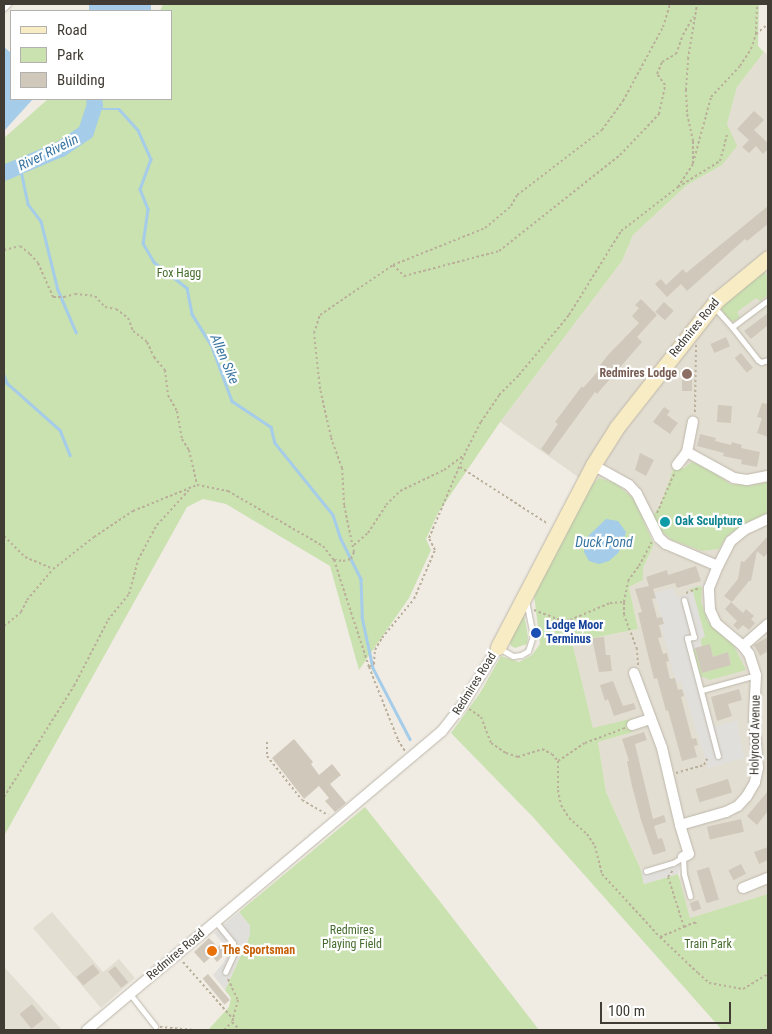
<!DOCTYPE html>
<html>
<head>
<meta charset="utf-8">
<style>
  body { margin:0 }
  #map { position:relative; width:772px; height:1034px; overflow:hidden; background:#f0ece4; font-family:"Roboto Condensed",sans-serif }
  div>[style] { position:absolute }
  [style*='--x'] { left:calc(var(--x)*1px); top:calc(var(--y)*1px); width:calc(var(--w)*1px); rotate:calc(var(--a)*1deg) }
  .residential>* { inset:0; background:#e3ded2 }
  .green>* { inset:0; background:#cae1b0 }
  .parking>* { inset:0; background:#e1dfdc }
  .water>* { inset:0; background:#a5cce8; transform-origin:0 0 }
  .stream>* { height:2.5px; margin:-1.25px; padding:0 1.25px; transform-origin:1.25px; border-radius:1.25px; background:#a5cce8 }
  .river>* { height:16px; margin:-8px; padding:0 8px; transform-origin:8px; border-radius:8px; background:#a5cce8 }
  .building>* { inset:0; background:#d0c8ba; transform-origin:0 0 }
  .path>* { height:2px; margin-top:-1px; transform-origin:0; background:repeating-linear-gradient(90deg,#baaf9a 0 2.5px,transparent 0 5px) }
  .roads { filter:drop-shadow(0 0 1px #bdb7aa) drop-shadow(0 0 1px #bdb7aa) }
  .lane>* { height:5px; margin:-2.5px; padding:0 2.5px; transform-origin:2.5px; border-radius:2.5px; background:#fff }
  .street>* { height:10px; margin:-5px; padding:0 5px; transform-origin:5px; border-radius:5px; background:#fff }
  .secondary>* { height:15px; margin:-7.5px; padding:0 7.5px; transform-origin:7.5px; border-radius:7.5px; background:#f8ecc5 }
  .dots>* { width:14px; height:14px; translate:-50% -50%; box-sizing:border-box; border:2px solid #fff; border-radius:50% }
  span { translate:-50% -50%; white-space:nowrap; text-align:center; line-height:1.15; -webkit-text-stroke:4.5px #fff; paint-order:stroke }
  .park-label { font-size:12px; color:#456c2e }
  .street-label { font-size:12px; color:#413c34 }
  .education-label { font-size:12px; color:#785e54; font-weight:700 }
  .right { translate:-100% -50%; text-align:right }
  .culture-label { font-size:12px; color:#0d838f; font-weight:700 }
  .left { translate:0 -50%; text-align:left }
  .transit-label { font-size:12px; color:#164399; font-weight:700 }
  .food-label { font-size:12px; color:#c56008; font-weight:700 }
  .water-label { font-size:14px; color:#3975a1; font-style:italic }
  .frame { position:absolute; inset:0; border:5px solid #413c34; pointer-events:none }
  .legend { position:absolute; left:10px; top:10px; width:162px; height:90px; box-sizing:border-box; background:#fff; border:1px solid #b3b1ae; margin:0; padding:6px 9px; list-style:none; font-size:15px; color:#413c34 }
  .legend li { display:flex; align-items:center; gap:10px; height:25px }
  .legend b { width:25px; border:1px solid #b3b1ae }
  .scale { position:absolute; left:600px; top:1002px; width:131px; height:22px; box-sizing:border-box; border:2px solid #413c34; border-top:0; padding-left:6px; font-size:15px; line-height:18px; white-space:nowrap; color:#413c34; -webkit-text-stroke:4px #fff; paint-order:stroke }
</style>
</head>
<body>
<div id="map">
  <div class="residential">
    <div style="clip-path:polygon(764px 52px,768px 55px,768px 482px,750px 486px,730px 484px,712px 471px,676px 465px,660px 505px,652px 517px,642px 520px,634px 499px,599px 478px,591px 486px,500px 422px,622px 261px,633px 235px,687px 185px,722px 165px,727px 124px,737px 87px)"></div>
    <div style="clip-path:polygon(768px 513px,768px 894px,690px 918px,679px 881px,683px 857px,641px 870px,606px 792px,598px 742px,633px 732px,630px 719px,593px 729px,572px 642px,638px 629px,629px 587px,643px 580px,643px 568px,660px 530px,702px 551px,719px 549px,726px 537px,739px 527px)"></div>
    <div style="clip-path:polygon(52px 912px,103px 972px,119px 959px,135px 978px,101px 1008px,33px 928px)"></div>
    <div style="clip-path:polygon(4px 967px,62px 1030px,4px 1030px)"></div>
  </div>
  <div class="green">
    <div style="clip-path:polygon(163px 4px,759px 4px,758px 46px,764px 52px,737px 87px,727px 124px,737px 146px,722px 165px,687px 185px,633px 235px,622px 261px,500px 422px,438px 513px,426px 539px,431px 550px,409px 598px,359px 670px,330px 566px,226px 504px,203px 499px,187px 507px,4px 836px,4px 138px,48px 99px,88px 99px,93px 102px,96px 99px,171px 99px,171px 11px,160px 11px)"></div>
    <div style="clip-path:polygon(764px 271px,768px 278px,768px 295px,760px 301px,756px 298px,737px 312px,740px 317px,735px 321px,730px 321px,720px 308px)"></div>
    <div style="clip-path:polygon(692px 462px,712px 471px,730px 484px,750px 486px,768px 482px,768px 513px,739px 527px,726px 537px,719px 549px,702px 551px,672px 540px,660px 530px,652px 517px,660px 505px,675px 465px,684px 468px)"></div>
    <div style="clip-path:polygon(599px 478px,615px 483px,634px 499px,654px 544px,643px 568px,643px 580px,629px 587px,638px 629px,572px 642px,593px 728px,630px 719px,633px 732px,598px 742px,606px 792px,641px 870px,644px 884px,678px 874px,690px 918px,768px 894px,768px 1030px,722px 1030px,532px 816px,451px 733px,480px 693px,501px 656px,519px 662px,532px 655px,540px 644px,534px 595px,591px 486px)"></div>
    <div style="clip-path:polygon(698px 586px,702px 587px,701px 602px,708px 622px,733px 644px,746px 670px,710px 680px,699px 675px,692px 649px,695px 648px,702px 673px,731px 664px,728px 652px,713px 657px,710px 645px,702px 647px,693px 592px,691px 590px,686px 591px)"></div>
    <div style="clip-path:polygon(522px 614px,524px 614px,528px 637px,527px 644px,515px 648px,511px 646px,509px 639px)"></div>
    <div style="clip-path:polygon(365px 807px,438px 899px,539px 1030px,208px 1030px,229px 1007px,231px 998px,225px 990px,248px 940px,250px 926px,239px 912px)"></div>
  </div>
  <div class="parking">
    <div style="clip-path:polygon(673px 588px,677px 598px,693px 592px,705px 636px,700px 640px,702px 647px,692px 649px,715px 727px,737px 720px,744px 758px,708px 768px,681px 681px,676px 682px,661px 625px,664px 624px,654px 593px)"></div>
    <div style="clip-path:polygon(683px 857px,678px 874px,644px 884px,641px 870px)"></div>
    <div style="clip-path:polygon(239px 912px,250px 926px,250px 935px,225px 990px,213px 975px,224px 962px,229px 950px,214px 933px)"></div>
  </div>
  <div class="water">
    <div style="left:89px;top:4px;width:62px;height:7px"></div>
    <div style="clip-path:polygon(4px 47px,11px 53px,11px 99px,33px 99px,4px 131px)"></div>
    <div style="clip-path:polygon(606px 519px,618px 521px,626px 532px,623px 544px,618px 553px,609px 561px,599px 564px,589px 561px,584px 552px,584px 540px)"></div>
  </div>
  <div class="stream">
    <div style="--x:430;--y:4;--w:3;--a:0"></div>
    <div style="--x:94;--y:109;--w:25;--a:0"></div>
    <div style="--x:119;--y:109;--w:28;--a:48"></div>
    <div style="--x:138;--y:130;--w:32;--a:66"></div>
    <div style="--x:151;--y:159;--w:32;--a:110"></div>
    <div style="--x:140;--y:189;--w:22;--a:68"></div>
    <div style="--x:148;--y:209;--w:34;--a:98"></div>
    <div style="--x:143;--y:243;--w:22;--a:60"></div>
    <div style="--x:154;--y:262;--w:42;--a:38.2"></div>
    <div style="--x:187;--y:288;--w:26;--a:79"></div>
    <div style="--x:192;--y:314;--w:36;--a:58"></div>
    <div style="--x:211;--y:344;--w:61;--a:69.8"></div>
    <div style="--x:232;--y:401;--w:47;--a:33.7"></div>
    <div style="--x:271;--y:427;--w:16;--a:76"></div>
    <div style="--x:275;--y:443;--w:92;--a:51.1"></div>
    <div style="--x:333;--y:515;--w:25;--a:72"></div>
    <div style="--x:341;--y:539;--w:45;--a:63.4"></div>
    <div style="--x:361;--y:579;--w:38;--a:88"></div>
    <div style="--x:362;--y:617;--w:52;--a:77.8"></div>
    <div style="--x:373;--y:668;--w:80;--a:62.5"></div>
    <div style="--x:20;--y:166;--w:39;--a:78"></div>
    <div style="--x:28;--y:204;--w:21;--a:53"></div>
    <div style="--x:41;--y:221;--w:71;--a:76.2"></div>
    <div style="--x:58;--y:290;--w:46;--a:66.8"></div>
    <div style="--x:4;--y:375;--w:9;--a:69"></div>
    <div style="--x:7;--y:383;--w:71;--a:41.6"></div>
    <div style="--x:60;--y:430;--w:27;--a:68"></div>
  </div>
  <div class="river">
    <div style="--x:4;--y:173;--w:62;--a:-22.8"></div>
    <div style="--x:61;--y:149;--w:30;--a:-34"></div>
    <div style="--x:86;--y:132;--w:28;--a:-72"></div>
    <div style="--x:95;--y:105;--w:6;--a:-99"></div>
  </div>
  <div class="building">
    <div style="clip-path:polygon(754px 111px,764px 120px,754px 130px,768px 143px,768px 149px,763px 154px,756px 146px,749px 153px,742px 147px,749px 140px,737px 129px)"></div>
    <div style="clip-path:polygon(768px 206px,768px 224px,747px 241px,745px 239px,687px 291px,681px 284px,667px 297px,655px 284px,661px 279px,666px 285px,683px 269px,686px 273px)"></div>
    <div style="clip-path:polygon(641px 299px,657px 315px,637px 337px,642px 342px,597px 394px,595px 392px,549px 455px,541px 449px,558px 424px,555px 422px,582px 386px,583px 388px,599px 370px,598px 368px,607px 356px,639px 323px,632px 316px,639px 308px,635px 305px)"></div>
    <div style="left:664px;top:302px;width:13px;height:13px;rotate:42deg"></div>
    <div style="clip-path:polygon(768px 313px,768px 325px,751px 339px,744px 331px)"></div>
    <div style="left:726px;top:337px;width:10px;height:17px;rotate:66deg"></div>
    <div style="left:741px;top:353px;width:19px;height:8px;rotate:51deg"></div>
    <div style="left:682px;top:368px;width:10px;height:23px"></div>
    <div style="clip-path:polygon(762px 403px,768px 404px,768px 437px,757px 433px,762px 418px,757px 417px)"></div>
    <div style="left:718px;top:405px;width:14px;height:17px;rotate:4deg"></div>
    <div style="clip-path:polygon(664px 407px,670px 411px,667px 415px,678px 423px,670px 434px,653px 422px)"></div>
    <div style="clip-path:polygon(700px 434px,716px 438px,715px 441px,731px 445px,732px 442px,742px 445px,741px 448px,760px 452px,757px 467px,741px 464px,742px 460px,723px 456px,724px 453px,697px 446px)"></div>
    <div style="clip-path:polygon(640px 453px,654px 460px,646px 476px,635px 470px)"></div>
    <div style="clip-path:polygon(768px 536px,768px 553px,764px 557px,757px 551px,751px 581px,749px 581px,732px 602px,724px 596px,738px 579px,741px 561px,744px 562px)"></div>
    <div style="clip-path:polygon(696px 566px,701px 581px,677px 588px,675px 583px,653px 589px,656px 598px,652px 599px,657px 618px,662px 617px,664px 624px,659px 625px,662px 637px,658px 638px,663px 654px,667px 653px,669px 661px,666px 662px,670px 679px,675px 678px,678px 690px,682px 689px,684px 696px,681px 697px,692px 739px,696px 738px,698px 745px,694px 746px,697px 757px,682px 761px,668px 710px,666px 711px,657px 678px,654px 679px,646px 647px,638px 613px,642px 612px,635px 589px,649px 586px,646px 577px,667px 570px,668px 575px)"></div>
    <div style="clip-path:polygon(731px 602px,743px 613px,746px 609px,754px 616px,751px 619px,755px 623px,749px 630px,743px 625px,738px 630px,733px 625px,737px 621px,725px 609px)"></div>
    <div style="clip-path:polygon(604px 637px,606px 655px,610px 655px,612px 671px,599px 672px,592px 638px)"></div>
    <div style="clip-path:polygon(768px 637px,768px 651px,760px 656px,754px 645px)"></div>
    <div style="clip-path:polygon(710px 644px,713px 657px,728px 652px,731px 665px,702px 673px,695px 648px)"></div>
    <div style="clip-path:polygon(613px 681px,623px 706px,634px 703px,636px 709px,614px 716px,608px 699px,605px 701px,600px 685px)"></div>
    <div style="clip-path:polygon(739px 689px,742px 700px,728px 704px,732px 716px,717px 721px,711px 697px)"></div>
    <div style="clip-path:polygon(644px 732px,647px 740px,635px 744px,653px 819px,664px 815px,666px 822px,654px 826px,658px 839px,662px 838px,666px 851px,653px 855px,641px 820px,631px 782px,627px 761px,629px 761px,622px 739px)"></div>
    <div style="clip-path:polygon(294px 739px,313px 762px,311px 764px,319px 775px,332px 764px,341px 775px,330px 784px,346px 803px,335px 812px,325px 801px,329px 798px,319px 786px,304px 799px,272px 758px)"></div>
    <div style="left:728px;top:779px;width:14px;height:34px;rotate:73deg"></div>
    <div style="clip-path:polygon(768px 791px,768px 811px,757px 825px,747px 816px)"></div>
    <div style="left:741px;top:819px;width:13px;height:35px;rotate:77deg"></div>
    <div style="clip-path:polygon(768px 847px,768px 860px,759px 864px,754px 852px)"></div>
    <div style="left:741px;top:864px;width:11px;height:14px;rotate:63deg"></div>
    <div style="left:709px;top:867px;width:34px;height:13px;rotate:73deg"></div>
    <div style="left:698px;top:900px;width:9px;height:9px;rotate:69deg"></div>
    <div style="clip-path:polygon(209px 938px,218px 947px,222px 943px,229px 950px,217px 962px,212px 956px,204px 963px,194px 952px)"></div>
    <div style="left:93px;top:964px;width:11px;height:21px;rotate:52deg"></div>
    <div style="left:115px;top:966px;width:21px;height:9px;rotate:51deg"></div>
    <div style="left:208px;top:974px;width:34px;height:7px;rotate:50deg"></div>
    <div style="left:32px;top:1004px;width:19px;height:16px;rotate:51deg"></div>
  </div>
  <div class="path">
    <div style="--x:756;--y:34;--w:16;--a:-40"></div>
    <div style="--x:693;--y:163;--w:68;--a:-74.7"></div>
    <div style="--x:711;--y:97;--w:42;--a:-46.9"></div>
    <div style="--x:740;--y:66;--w:20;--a:-57"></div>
    <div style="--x:751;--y:49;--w:16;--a:-72"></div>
    <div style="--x:756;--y:34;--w:30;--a:-88"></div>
    <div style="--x:678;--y:187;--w:49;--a:-31.8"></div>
    <div style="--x:720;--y:161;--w:27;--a:-75"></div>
    <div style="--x:4;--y:250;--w:16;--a:-14"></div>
    <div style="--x:20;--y:246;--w:13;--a:39"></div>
    <div style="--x:30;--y:254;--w:12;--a:48"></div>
    <div style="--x:38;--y:263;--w:37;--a:66"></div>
    <div style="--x:53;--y:297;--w:11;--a:0"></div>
    <div style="--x:64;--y:297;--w:11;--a:-15"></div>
    <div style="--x:75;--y:294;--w:20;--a:6"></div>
    <div style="--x:95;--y:296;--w:15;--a:48"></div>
    <div style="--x:105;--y:307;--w:11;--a:10"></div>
    <div style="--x:116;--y:309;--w:15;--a:37"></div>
    <div style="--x:128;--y:318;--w:14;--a:69"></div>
    <div style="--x:133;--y:331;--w:18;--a:38"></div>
    <div style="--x:147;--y:342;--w:17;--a:65"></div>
    <div style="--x:154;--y:357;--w:17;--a:50"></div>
    <div style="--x:165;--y:370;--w:25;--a:83"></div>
    <div style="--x:168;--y:395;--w:18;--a:61"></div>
    <div style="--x:177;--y:411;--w:28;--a:80"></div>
    <div style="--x:182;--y:439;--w:13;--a:58"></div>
    <div style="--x:189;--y:450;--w:35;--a:77"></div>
    <div style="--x:393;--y:265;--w:16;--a:45"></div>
    <div style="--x:404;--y:276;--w:98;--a:-14.7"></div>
    <div style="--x:499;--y:251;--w:154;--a:-38.4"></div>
    <div style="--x:620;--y:155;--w:57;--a:-46.4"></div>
    <div style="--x:659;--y:114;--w:30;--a:-78"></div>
    <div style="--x:665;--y:85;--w:14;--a:-126"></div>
    <div style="--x:657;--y:74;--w:13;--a:-67"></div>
    <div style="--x:662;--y:62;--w:16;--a:-30"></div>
    <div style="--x:676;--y:54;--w:20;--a:-70"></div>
    <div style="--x:683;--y:35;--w:21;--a:-61"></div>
    <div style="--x:695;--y:412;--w:67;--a:-89.1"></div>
    <div style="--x:460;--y:467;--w:105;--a:32.9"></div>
    <div style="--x:657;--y:513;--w:43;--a:-66.4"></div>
    <div style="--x:4;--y:536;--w:30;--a:45"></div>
    <div style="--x:25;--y:557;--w:30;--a:23"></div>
    <div style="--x:354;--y:545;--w:18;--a:-41"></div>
    <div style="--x:368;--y:533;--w:33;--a:-57"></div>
    <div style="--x:386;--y:505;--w:20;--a:-45"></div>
    <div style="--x:400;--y:491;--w:49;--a:-25.5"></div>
    <div style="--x:444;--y:470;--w:26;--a:-37"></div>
    <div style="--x:334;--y:560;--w:9;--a:6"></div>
    <div style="--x:343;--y:561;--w:8;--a:-14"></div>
    <div style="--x:351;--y:559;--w:8;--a:-67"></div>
    <div style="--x:354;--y:552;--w:48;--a:-102"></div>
    <div style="--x:344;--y:505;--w:37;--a:-93"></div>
    <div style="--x:342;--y:468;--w:33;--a:-110"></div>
    <div style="--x:331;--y:437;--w:49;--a:-102.9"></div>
    <div style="--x:320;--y:389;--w:56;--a:-96.1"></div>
    <div style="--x:314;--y:333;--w:19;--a:-72"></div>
    <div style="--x:320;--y:315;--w:88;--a:-34.4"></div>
    <div style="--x:393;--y:265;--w:99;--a:-21.9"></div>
    <div style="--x:485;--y:228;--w:34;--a:-40"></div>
    <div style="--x:511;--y:206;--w:13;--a:-61"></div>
    <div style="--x:517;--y:195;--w:107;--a:-37.4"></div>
    <div style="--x:602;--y:130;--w:36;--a:-54"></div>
    <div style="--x:623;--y:101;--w:84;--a:-61.6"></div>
    <div style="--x:663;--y:27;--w:24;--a:-73"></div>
    <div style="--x:686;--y:593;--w:15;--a:-20"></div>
    <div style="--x:534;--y:610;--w:25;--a:21"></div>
    <div style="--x:557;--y:619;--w:13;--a:4"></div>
    <div style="--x:570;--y:620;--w:43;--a:-23"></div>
    <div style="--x:610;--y:603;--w:14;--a:-4"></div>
    <div style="--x:4;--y:626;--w:22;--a:-39"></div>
    <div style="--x:21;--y:612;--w:13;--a:-63"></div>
    <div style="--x:27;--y:600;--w:40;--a:-50"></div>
    <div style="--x:53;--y:569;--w:52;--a:-38"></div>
    <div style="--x:94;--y:537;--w:47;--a:-33.7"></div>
    <div style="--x:133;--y:511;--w:69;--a:-22.1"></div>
    <div style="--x:197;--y:485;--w:32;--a:11"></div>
    <div style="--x:228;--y:491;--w:110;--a:30.1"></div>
    <div style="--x:323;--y:546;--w:18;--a:52"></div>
    <div style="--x:334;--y:560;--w:113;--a:71.9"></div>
    <div style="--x:369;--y:667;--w:79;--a:68.3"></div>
    <div style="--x:398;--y:740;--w:13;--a:58"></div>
    <div style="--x:638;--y:665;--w:16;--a:-94"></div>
    <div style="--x:637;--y:649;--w:36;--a:-111"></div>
    <div style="--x:624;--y:615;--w:13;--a:-90"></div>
    <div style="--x:624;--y:602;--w:21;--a:-79"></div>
    <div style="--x:628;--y:581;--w:19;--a:-54"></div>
    <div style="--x:639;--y:566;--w:27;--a:-62"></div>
    <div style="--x:369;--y:667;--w:6;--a:-31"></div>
    <div style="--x:374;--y:664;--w:14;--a:-86"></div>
    <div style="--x:375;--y:650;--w:14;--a:-60"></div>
    <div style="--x:382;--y:638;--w:50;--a:-50.6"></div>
    <div style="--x:414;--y:599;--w:53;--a:-66.8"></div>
    <div style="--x:435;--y:550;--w:13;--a:-117"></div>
    <div style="--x:429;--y:538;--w:95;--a:-67"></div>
    <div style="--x:466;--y:451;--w:33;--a:-63"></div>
    <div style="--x:481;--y:422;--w:32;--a:-56"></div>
    <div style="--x:499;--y:395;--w:28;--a:-45"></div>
    <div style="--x:519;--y:375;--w:78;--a:-50.2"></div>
    <div style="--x:569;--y:315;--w:99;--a:-58.2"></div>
    <div style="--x:621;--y:231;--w:72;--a:-37.7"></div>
    <div style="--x:678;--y:187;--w:27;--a:-57"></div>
    <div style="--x:693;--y:164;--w:23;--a:-90"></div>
    <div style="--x:693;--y:141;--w:30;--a:-102"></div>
    <div style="--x:687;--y:112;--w:22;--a:-93"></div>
    <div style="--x:686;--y:90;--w:31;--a:-86"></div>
    <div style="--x:688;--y:59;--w:56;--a:-80.7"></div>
    <div style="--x:469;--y:709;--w:14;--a:34"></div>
    <div style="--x:481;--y:717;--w:28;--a:69"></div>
    <div style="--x:491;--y:743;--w:18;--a:34"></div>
    <div style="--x:506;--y:753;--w:13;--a:18"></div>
    <div style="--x:518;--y:757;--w:25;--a:-18"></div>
    <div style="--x:542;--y:749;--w:11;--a:27"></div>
    <div style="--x:552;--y:754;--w:9;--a:49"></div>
    <div style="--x:558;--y:761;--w:29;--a:90"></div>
    <div style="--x:558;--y:790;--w:15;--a:79"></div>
    <div style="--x:561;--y:805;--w:15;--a:58"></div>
    <div style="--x:569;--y:818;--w:24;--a:42"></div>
    <div style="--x:587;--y:834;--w:14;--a:56"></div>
    <div style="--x:595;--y:846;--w:29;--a:76"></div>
    <div style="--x:602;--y:874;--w:86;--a:47.4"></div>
    <div style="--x:660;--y:937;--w:52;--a:43.5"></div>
    <div style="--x:698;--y:973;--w:15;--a:42"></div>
    <div style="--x:709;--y:983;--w:35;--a:10"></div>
    <div style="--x:743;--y:989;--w:29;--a:-31"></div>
    <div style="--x:267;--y:742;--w:14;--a:90"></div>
    <div style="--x:267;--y:756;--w:56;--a:51.5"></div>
    <div style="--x:302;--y:800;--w:30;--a:30"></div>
    <div style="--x:558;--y:761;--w:32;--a:-34"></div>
    <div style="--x:585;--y:743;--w:43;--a:-20.6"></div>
    <div style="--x:676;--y:773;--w:29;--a:-16"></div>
    <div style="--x:704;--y:765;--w:7;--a:-63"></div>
    <div style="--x:4;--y:797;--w:131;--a:-57.8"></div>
    <div style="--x:74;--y:686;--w:74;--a:-62.7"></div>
    <div style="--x:108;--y:620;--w:33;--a:-51"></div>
    <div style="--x:129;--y:594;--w:35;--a:-75"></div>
    <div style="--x:138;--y:560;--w:40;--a:-62"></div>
    <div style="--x:157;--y:525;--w:47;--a:-47.6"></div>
    <div style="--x:684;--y:927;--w:12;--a:-24"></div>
    <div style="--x:695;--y:922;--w:5;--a:68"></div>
    <div style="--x:660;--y:937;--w:26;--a:-23"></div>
    <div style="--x:684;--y:927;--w:52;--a:-107.7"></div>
    <div style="--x:668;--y:877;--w:9;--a:-54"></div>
    <div style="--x:183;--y:962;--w:76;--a:48.7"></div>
    <div style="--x:233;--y:1019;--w:3;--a:108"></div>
    <div style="--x:232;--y:1022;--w:11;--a:45"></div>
    <div style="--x:228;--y:979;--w:23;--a:65"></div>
    <div style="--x:238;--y:1000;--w:20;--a:105"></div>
    <div style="--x:160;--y:1027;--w:35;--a:5"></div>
    <div style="--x:224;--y:1030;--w:11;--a:-45"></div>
  </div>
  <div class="roads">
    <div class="lane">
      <div style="--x:4;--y:8;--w:6;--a:-45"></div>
      <div style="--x:715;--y:308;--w:25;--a:48"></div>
      <div style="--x:732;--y:327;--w:45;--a:-36.9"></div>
      <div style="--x:732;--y:327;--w:42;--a:51.8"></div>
      <div style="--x:758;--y:360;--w:4;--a:34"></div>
      <div style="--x:761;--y:362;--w:7;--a:-16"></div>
      <div style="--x:684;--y:600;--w:38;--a:75"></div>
      <div style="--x:694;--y:637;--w:7;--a:172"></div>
      <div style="--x:687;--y:638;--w:122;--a:75.3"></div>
      <div style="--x:499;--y:648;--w:16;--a:30"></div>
      <div style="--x:513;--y:656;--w:8;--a:-7"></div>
      <div style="--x:521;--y:655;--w:8;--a:-30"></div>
      <div style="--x:528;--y:651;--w:16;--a:-72"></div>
      <div style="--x:533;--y:636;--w:36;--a:-101"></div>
      <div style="--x:702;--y:690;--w:56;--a:-15.5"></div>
      <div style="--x:646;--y:871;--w:28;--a:-17"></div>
      <div style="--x:673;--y:863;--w:12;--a:-31"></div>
      <div style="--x:683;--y:857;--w:17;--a:87"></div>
      <div style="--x:684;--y:874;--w:23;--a:75"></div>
      <div style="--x:216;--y:922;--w:27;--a:51"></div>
      <div style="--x:233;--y:943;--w:8;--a:76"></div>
      <div style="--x:235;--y:951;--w:23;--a:115"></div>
      <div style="--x:130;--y:994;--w:41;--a:52"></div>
    </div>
    <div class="street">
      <div style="--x:687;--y:452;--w:54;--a:29"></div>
      <div style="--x:734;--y:478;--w:13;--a:9"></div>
      <div style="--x:747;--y:480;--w:21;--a:-11"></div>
      <div style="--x:593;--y:465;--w:41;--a:29.1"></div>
      <div style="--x:629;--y:485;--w:12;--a:48"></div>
      <div style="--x:637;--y:494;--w:49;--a:63.4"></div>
      <div style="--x:659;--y:538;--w:9;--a:41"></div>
      <div style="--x:666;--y:544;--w:56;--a:22.9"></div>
      <div style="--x:677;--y:465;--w:16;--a:-52"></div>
      <div style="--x:687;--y:452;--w:31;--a:-79"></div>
      <div style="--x:743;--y:646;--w:33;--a:-41"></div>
      <div style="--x:634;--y:673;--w:80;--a:69.5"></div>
      <div style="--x:662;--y:748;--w:79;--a:76.8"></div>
      <div style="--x:680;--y:825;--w:48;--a:-15.8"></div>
      <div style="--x:726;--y:812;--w:13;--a:-27"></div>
      <div style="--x:738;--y:806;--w:13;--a:-48"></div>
      <div style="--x:747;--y:796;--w:16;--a:-60"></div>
      <div style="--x:755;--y:782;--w:14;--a:-78"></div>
      <div style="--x:758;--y:768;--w:50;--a:-94.6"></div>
      <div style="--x:754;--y:718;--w:43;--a:-87.3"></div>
      <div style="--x:756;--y:675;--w:22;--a:-108"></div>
      <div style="--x:749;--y:654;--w:10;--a:-127"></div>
      <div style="--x:743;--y:646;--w:35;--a:-140"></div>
      <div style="--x:716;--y:623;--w:14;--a:-115"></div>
      <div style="--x:710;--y:610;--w:22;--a:-93"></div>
      <div style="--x:709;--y:588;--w:24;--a:-68"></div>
      <div style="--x:718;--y:566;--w:28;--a:-63"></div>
      <div style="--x:731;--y:541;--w:17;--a:-40"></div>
      <div style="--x:744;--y:530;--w:26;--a:-25"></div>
      <div style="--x:632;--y:725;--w:20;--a:-18"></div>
      <div style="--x:680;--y:825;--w:30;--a:73"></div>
      <div style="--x:689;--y:854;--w:7;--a:153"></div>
      <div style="--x:743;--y:888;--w:27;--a:-22"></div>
      <div style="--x:87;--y:1030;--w:464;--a:-40.1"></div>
      <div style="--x:442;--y:731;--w:34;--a:-52"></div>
      <div style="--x:463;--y:704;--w:67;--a:-58.4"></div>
    </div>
    <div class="secondary">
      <div style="--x:498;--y:647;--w:205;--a:-62.4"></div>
      <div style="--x:593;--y:465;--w:45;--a:-57.7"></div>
      <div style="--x:617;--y:427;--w:162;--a:-51.8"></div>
      <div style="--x:717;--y:300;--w:66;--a:-39.5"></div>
    </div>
  </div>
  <div class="dots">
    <div style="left:687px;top:374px;background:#8d6e63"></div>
    <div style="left:665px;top:522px;background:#0f9aa8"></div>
    <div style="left:536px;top:633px;background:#1a4fb4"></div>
    <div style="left:212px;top:951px;background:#e8710a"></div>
  </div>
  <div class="park-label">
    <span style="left:179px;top:274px">Fox Hagg</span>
    <span style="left:352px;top:938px">Redmires<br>Playing Field</span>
    <span style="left:708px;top:945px">Train Park</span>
  </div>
  <div class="street-label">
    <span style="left:695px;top:328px;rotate:-51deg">Redmires Road</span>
    <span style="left:475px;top:684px;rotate:-58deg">Redmires Road</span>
    <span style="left:756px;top:735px;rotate:-89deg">Holyrood Avenue</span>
    <span style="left:176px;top:955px;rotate:-40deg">Redmires Road</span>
  </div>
  <div class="education-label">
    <span class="right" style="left:677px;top:374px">Redmires Lodge</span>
  </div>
  <div class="culture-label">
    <span class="left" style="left:675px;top:522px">Oak Sculpture</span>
  </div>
  <div class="transit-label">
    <span class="left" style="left:546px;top:633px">Lodge Moor<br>Terminus</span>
  </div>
  <div class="food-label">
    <span class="left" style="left:222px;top:951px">The Sportsman</span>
  </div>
  <div class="water-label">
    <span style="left:48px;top:152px;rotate:-26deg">River Rivelin</span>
    <span style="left:225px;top:359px;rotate:67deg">Allen Sike</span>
    <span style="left:604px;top:542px">Duck Pond</span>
  </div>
  <div class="frame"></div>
  <ul class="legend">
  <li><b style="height:6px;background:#f8ecc5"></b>Road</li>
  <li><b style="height:14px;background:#cae1b0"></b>Park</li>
  <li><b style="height:14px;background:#d0c8ba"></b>Building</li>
  </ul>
  <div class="scale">100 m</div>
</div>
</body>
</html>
